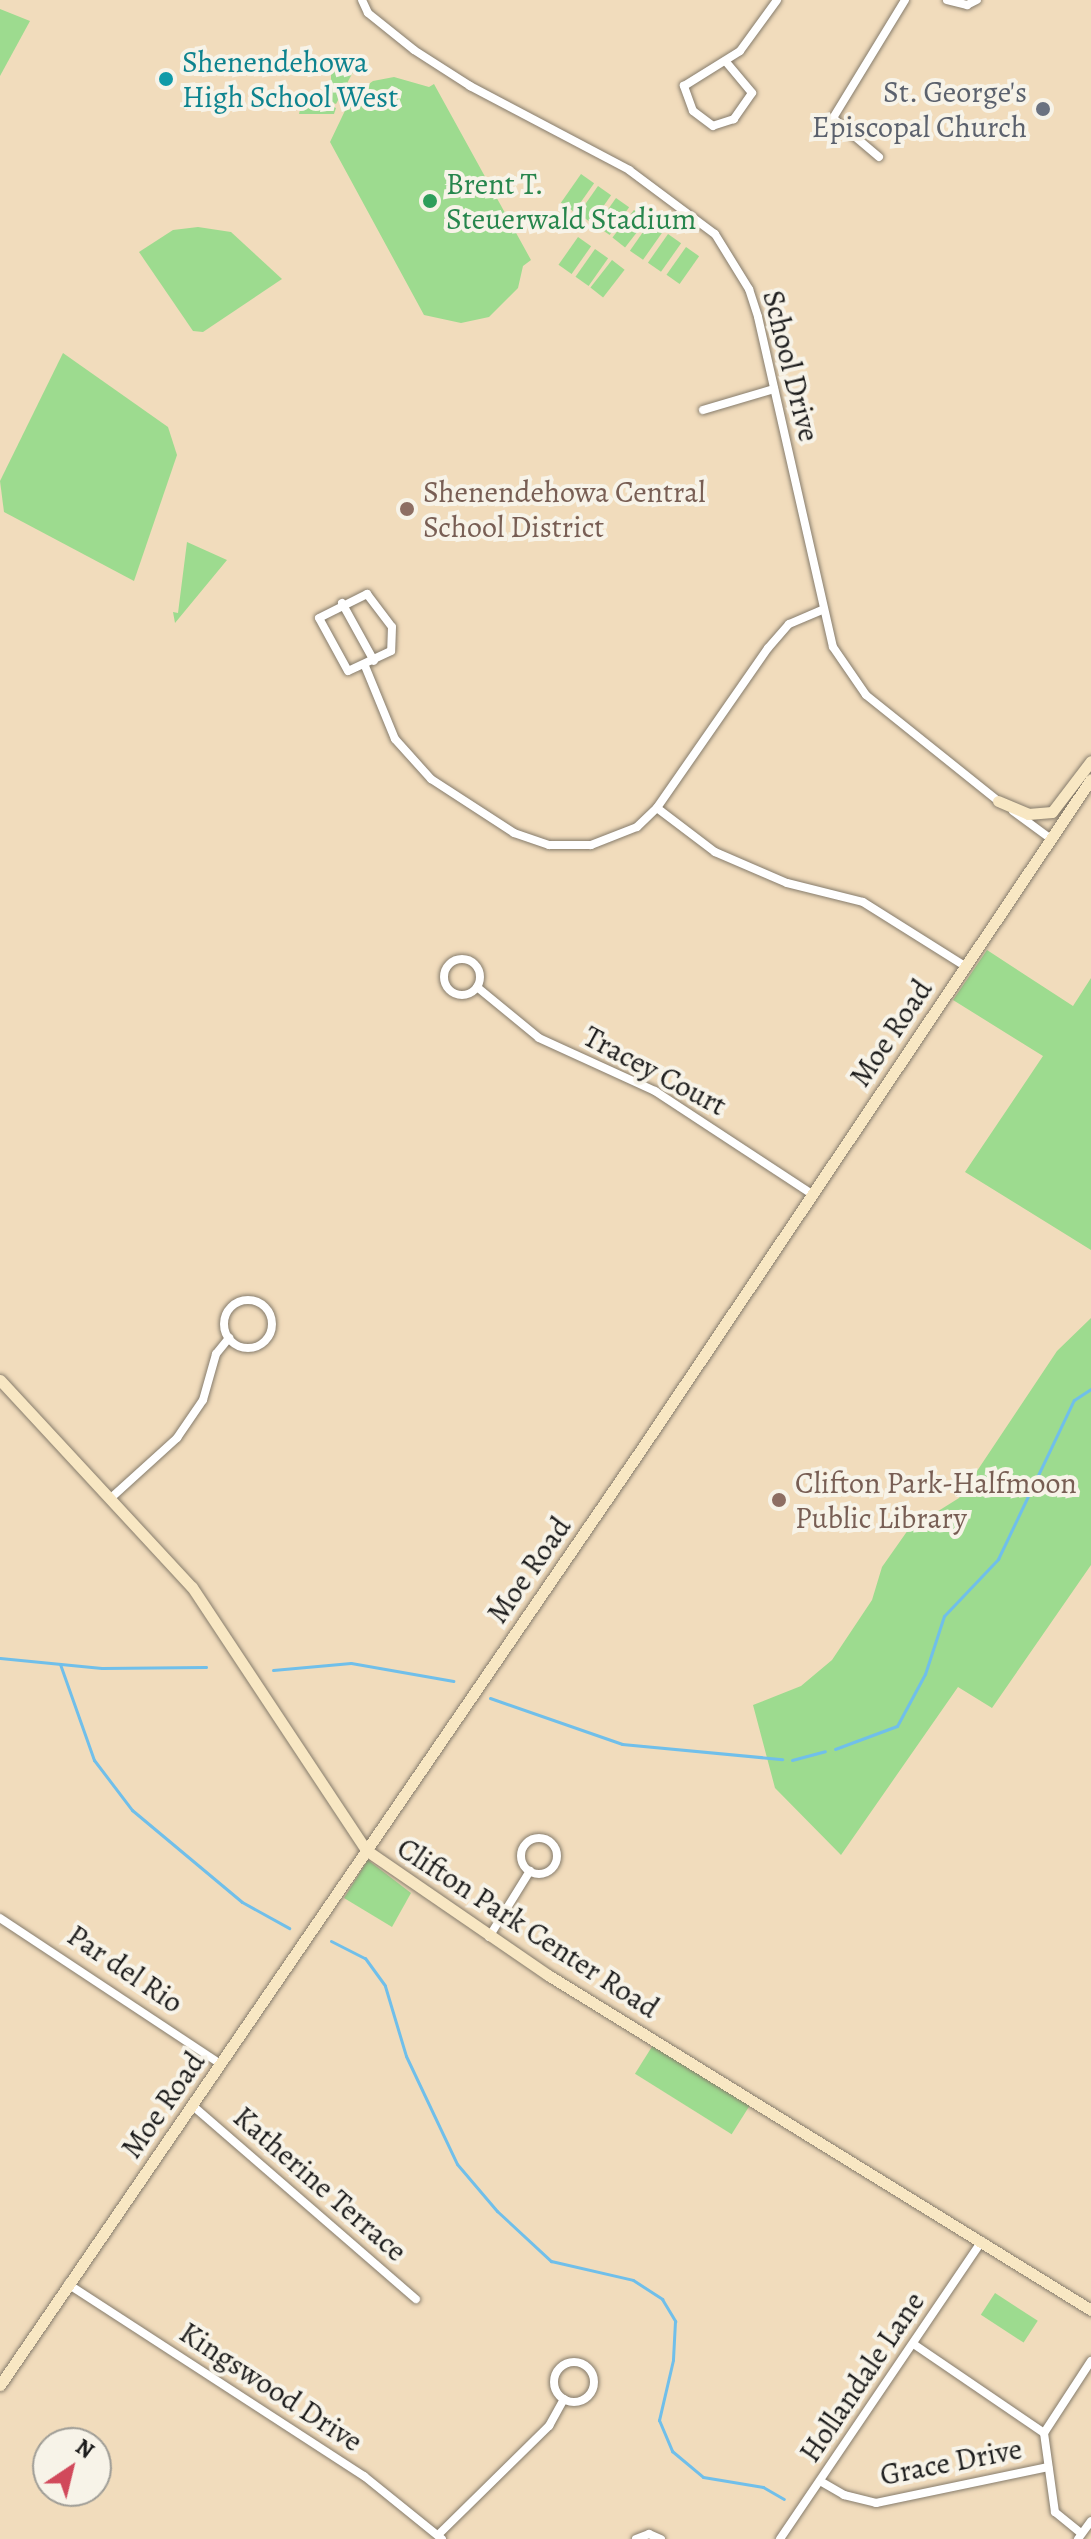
<!DOCTYPE html>
<html>
<head>
<meta charset="utf-8">
<style>
  body { margin:0 }
  #map { position:relative; width:1091px; height:2539px; overflow:hidden; background:#f1dcbc; font-family:Alegreya,serif }
  div>[style] { position:absolute }
  [style*='--x'] { left:calc(var(--x)*1px); top:calc(var(--y)*1px); width:calc(var(--w)*1px); rotate:calc(var(--a)*1deg) }
  .green>* { inset:0; background:#9ddb8f; transform-origin:0 0 }
  .stream>* { height:3px; margin:-1.5px; padding:0 1.5px; transform-origin:1.5px; border-radius:1.5px; background:#70bfea }
  .roads { filter:drop-shadow(0 0 2px #867c6c) drop-shadow(0 0 2px #867c6c) }
  .street>* { height:8px; margin:-4px; padding:0 4px; transform-origin:4px; border-radius:4px; background:#fff }
  .street>.ring { margin:-4px; padding:0; box-sizing:content-box; background:none; border:8px solid #fff; border-radius:50% }
  .secondary>* { height:11px; margin:-5.5px; padding:0 5.5px; transform-origin:5.5px; border-radius:5.5px; background:#f8e7c3 }
  .dots>* { width:22px; height:22px; translate:-50% -50%; box-sizing:border-box; border:4px solid #f7f3e8; border-radius:50% }
  span { translate:-50% -50%; white-space:nowrap; text-align:center; line-height:1.15; -webkit-text-stroke:8px #f7f3e8; paint-order:stroke }
  .culture-label { font-size:30px; color:#0d838f }
  .left { translate:0 -50%; text-align:left }
  .worship-label { font-size:30px; color:#5b616d }
  .right { translate:-100% -50%; text-align:right }
  .leisure-label { font-size:30px; color:#27864d }
  .street-label { font-size:30px; color:#1c1c1c }
  .education-label { font-size:30px; color:#785e54 }
  .north { position:absolute; left:32px; top:2427px; width:80px; height:80px; box-sizing:border-box; background:#f7f3e8; border:2px solid #9f9d96; border-radius:50%; rotate:35deg; font-size:22px; font-weight:700; line-height:32px; text-align:center; color:#1c1c1c }
  .north::after { content:''; display:block; margin:auto; width:28px; height:36px; background:#d1495b; clip-path:polygon(50% 0,100% 100%,50% 72%,0 100%) }
</style>
</head>
<body>
<div id="map">
  <div class="green">
    <div style="clip-path:polygon(0 9px,30px 21px,0 76px)"></div>
    <div style="clip-path:polygon(331px 67px,353px 72px,336px 104px,331px 102px)"></div>
    <div style="clip-path:polygon(394px 77px,429px 87px,434px 84px,531px 260px,523px 266px,518px 288px,489px 317px,461px 323px,424px 315px,330px 142px,352px 96px,373px 81px)"></div>
    <div style="clip-path:polygon(304px 92px,336px 108px,334px 114px,299px 114px)"></div>
    <div style="left:581px;top:174px;width:16px;height:35px;rotate:35deg"></div>
    <div style="left:598px;top:186px;width:16px;height:34px;rotate:35deg"></div>
    <div style="left:616px;top:198px;width:16px;height:34px;rotate:35deg"></div>
    <div style="left:634px;top:210px;width:16px;height:35px;rotate:38deg"></div>
    <div style="left:650px;top:222px;width:16px;height:35px;rotate:35deg"></div>
    <div style="clip-path:polygon(198px 227px,231px 232px,282px 279px,203px 332px,193px 331px,139px 252px,173px 230px)"></div>
    <div style="left:668px;top:234px;width:16px;height:35px;rotate:35deg"></div>
    <div style="left:578px;top:237px;width:16px;height:34px;rotate:35deg"></div>
    <div style="left:686px;top:247px;width:16px;height:34px;rotate:35deg"></div>
    <div style="left:595px;top:249px;width:16px;height:34px;rotate:35deg"></div>
    <div style="left:612px;top:260px;width:16px;height:35px;rotate:38deg"></div>
    <div style="clip-path:polygon(63px 353px,168px 427px,177px 455px,134px 581px,4px 512px,0 481px)"></div>
    <div style="clip-path:polygon(187px 542px,227px 560px,175px 623px,173px 612px,178px 613px)"></div>
    <div style="clip-path:polygon(987px 950px,1073px 1006px,1091px 978px,1091px 1250px,965px 1172px,1043px 1056px,953px 1000px)"></div>
    <div style="clip-path:polygon(1091px 1318px,1091px 1565px,992px 1708px,958px 1687px,841px 1855px,775px 1788px,753px 1705px,801px 1686px,832px 1660px,872px 1600px,882px 1567px,908px 1530px,959px 1498px,1057px 1351px)"></div>
    <div style="clip-path:polygon(368px 1860px,411px 1893px,392px 1927px,344px 1898px)"></div>
    <div style="left:653px;top:2045px;width:114px;height:34px;rotate:32deg"></div>
    <div style="left:995px;top:2293px;width:51px;height:26px;rotate:33deg"></div>
  </div>
  <div class="stream">
    <div style="--x:0;--y:1658;--w:102;--a:5.6"></div>
    <div style="--x:102;--y:1668;--w:104;--a:-0.6"></div>
    <div style="--x:60;--y:1664;--w:102;--a:70.5"></div>
    <div style="--x:94;--y:1760;--w:63;--a:52.8"></div>
    <div style="--x:132;--y:1810;--w:143;--a:39.9"></div>
    <div style="--x:242;--y:1902;--w:54;--a:29"></div>
    <div style="--x:273;--y:1670;--w:78;--a:-5.1"></div>
    <div style="--x:351;--y:1663;--w:104;--a:10"></div>
    <div style="--x:490;--y:1698;--w:140;--a:19.2"></div>
    <div style="--x:622;--y:1744;--w:161;--a:5.4"></div>
    <div style="--x:835;--y:1749;--w:66;--a:-20.4"></div>
    <div style="--x:897;--y:1726;--w:59;--a:-61.7"></div>
    <div style="--x:925;--y:1674;--w:61;--a:-71.9"></div>
    <div style="--x:944;--y:1616;--w:79;--a:-46.5"></div>
    <div style="--x:998;--y:1559;--w:176;--a:-64.5"></div>
    <div style="--x:1074;--y:1400;--w:20;--a:-33"></div>
    <div style="--x:792;--y:1760;--w:34;--a:-15"></div>
    <div style="--x:331;--y:1941;--w:38;--a:27"></div>
    <div style="--x:365;--y:1958;--w:34;--a:54"></div>
    <div style="--x:385;--y:1986;--w:73;--a:73.3"></div>
    <div style="--x:406;--y:2056;--w:119;--a:64.7"></div>
    <div style="--x:457;--y:2164;--w:62;--a:49.6"></div>
    <div style="--x:497;--y:2211;--w:74;--a:42.8"></div>
    <div style="--x:551;--y:2261;--w:84;--a:13"></div>
    <div style="--x:633;--y:2280;--w:35;--a:33"></div>
    <div style="--x:662;--y:2299;--w:26;--a:59"></div>
    <div style="--x:675;--y:2321;--w:39;--a:93"></div>
    <div style="--x:673;--y:2360;--w:62;--a:103.1"></div>
    <div style="--x:659;--y:2420;--w:34;--a:67"></div>
    <div style="--x:672;--y:2451;--w:40;--a:40"></div>
    <div style="--x:703;--y:2477;--w:61;--a:9.5"></div>
    <div style="--x:763;--y:2487;--w:24;--a:30"></div>
  </div>
  <div class="roads">
    <div class="street">
      <div style="--x:362;--y:0;--w:14;--a:65"></div>
      <div style="--x:368;--y:13;--w:59;--a:38.8"></div>
      <div style="--x:414;--y:50;--w:67;--a:32.7"></div>
      <div style="--x:470;--y:86;--w:180;--a:27.8"></div>
      <div style="--x:629;--y:170;--w:107;--a:36.7"></div>
      <div style="--x:715;--y:234;--w:65;--a:58.3"></div>
      <div style="--x:749;--y:289;--w:29;--a:72"></div>
      <div style="--x:758;--y:317;--w:338;--a:77.2"></div>
      <div style="--x:833;--y:647;--w:58;--a:55.5"></div>
      <div style="--x:866;--y:695;--w:174;--a:38.7"></div>
      <div style="--x:947;--y:0;--w:21;--a:14"></div>
      <div style="--x:967;--y:5;--w:11;--a:-27"></div>
      <div style="--x:727;--y:63;--w:39;--a:50"></div>
      <div style="--x:752;--y:93;--w:32;--a:125"></div>
      <div style="--x:734;--y:119;--w:22;--a:162"></div>
      <div style="--x:713;--y:126;--w:25;--a:-143"></div>
      <div style="--x:693;--y:111;--w:27;--a:-110"></div>
      <div style="--x:684;--y:86;--w:66;--a:-32"></div>
      <div style="--x:740;--y:51;--w:63;--a:-54"></div>
      <div style="--x:879;--y:157;--w:60;--a:-139.7"></div>
      <div style="--x:833;--y:118;--w:138;--a:-58.6"></div>
      <div style="--x:703;--y:410;--w:74;--a:-16.5"></div>
      <div style="--x:367;--y:594;--w:41;--a:52.9"></div>
      <div style="--x:392;--y:627;--w:24;--a:92"></div>
      <div style="--x:391;--y:651;--w:47;--a:155.1"></div>
      <div style="--x:348;--y:671;--w:60;--a:-118.7"></div>
      <div style="--x:319;--y:618;--w:54;--a:-26.6"></div>
      <div style="--x:342;--y:603;--w:66;--a:61.1"></div>
      <div style="--x:822;--y:610;--w:36;--a:157"></div>
      <div style="--x:789;--y:624;--w:32;--a:131"></div>
      <div style="--x:768;--y:648;--w:195;--a:124.8"></div>
      <div style="--x:657;--y:808;--w:73;--a:37.2"></div>
      <div style="--x:715;--y:852;--w:78;--a:23.3"></div>
      <div style="--x:787;--y:883;--w:78;--a:14"></div>
      <div style="--x:863;--y:902;--w:120;--a:32.1"></div>
      <div style="--x:365;--y:666;--w:79;--a:67.7"></div>
      <div style="--x:395;--y:739;--w:54;--a:48"></div>
      <div style="--x:431;--y:779;--w:99;--a:33"></div>
      <div style="--x:514;--y:833;--w:37;--a:19"></div>
      <div style="--x:549;--y:845;--w:42;--a:0"></div>
      <div style="--x:591;--y:845;--w:49;--a:-21.4"></div>
      <div style="--x:637;--y:827;--w:28;--a:-44"></div>
      <div style="--x:1013;--y:811;--w:47;--a:36.4"></div>
      <div class="ring" style="left:444px;top:959px;width:28px;height:28px"></div>
      <div style="--x:477;--y:987;--w:80;--a:39.4"></div>
      <div style="--x:539;--y:1038;--w:128;--a:24.6"></div>
      <div style="--x:655;--y:1091;--w:188;--a:33.3"></div>
      <div class="ring" style="left:224px;top:1300px;width:40px;height:40px"></div>
      <div style="--x:112;--y:1497;--w:88;--a:-42.2"></div>
      <div style="--x:177;--y:1438;--w:46;--a:-55.6"></div>
      <div style="--x:203;--y:1400;--w:48;--a:-74.2"></div>
      <div style="--x:216;--y:1354;--w:21;--a:-51"></div>
      <div class="ring" style="left:521px;top:1838px;width:28px;height:28px"></div>
      <div style="--x:0;--y:1918;--w:265;--a:33.5"></div>
      <div style="--x:489;--y:1937;--w:78;--a:-58.2"></div>
      <div style="--x:193;--y:2106;--w:295;--a:40.9"></div>
      <div style="--x:68;--y:2284;--w:353;--a:33"></div>
      <div style="--x:364;--y:2476;--w:100;--a:38.9"></div>
      <div style="--x:915;--y:2345;--w:156;--a:34.3"></div>
      <div style="--x:1044;--y:2433;--w:80;--a:82.1"></div>
      <div style="--x:1055;--y:2512;--w:33;--a:39"></div>
      <div class="ring" style="left:554px;top:2362px;width:32px;height:32px"></div>
      <div style="--x:1044;--y:2433;--w:86;--a:-56.9"></div>
      <div style="--x:820;--y:2481;--w:28;--a:30"></div>
      <div style="--x:844;--y:2495;--w:33;--a:14"></div>
      <div style="--x:876;--y:2503;--w:176;--a:-11.8"></div>
      <div style="--x:438;--y:2535;--w:156;--a:-44.5"></div>
      <div style="--x:549;--y:2426;--w:31;--a:-61"></div>
      <div style="--x:636;--y:2539;--w:14;--a:-21"></div>
      <div style="--x:649;--y:2534;--w:13;--a:23"></div>
      <div style="--x:780;--y:2539;--w:360;--a:-55.9"></div>
      <div style="--x:1078;--y:2539;--w:22;--a:-54"></div>
    </div>
    <div class="secondary">
      <div style="--x:998;--y:801;--w:33;--a:23"></div>
      <div style="--x:1028;--y:814;--w:24;--a:-5"></div>
      <div style="--x:1052;--y:812;--w:64;--a:-52.6"></div>
      <div style="--x:0;--y:1380;--w:282;--a:47.2"></div>
      <div style="--x:192;--y:1587;--w:315;--a:56.5"></div>
      <div style="--x:366;--y:1850;--w:221;--a:34.5"></div>
      <div style="--x:548;--y:1975;--w:638;--a:31.67"></div>
      <div style="--x:0;--y:2385;--w:1132;--a:-55.58"></div>
      <div style="--x:640;--y:1451;--w:809;--a:-56.13"></div>
    </div>
  </div>
  <div class="dots">
    <div style="left:166px;top:79px;background:#0f9aa8"></div>
    <div style="left:1043px;top:109px;background:#6b7280"></div>
    <div style="left:430px;top:201px;background:#2e9e5b"></div>
    <div style="left:407px;top:509px;background:#8d6e63"></div>
    <div style="left:779px;top:1500px;background:#8d6e63"></div>
  </div>
  <div class="culture-label">
    <span class="left" style="left:182px;top:79px">Shenendehowa<br>High School West</span>
  </div>
  <div class="worship-label">
    <span class="right" style="left:1027px;top:109px">St. George's<br>Episcopal Church</span>
  </div>
  <div class="leisure-label">
    <span class="left" style="left:446px;top:201px">Brent T.<br>Steuerwald Stadium</span>
  </div>
  <div class="street-label">
    <span style="left:791px;top:366px;rotate:76deg">School Drive</span>
    <span style="left:891px;top:1033px;rotate:-56deg">Moe Road</span>
    <span style="left:655px;top:1071px;rotate:28deg">Tracey Court</span>
    <span style="left:529px;top:1570px;rotate:-55deg">Moe Road</span>
    <span style="left:528px;top:1928px;rotate:33deg">Clifton Park Center Road</span>
    <span style="left:125px;top:1969px;rotate:34deg">Par del Rio</span>
    <span style="left:163px;top:2105px;rotate:-55deg">Moe Road</span>
    <span style="left:320px;top:2184px;rotate:41deg">Katherine Terrace</span>
    <span style="left:862px;top:2377px;rotate:-56deg">Hollandale Lane</span>
    <span style="left:271px;top:2387px;rotate:33deg">Kingswood Drive</span>
    <span style="left:951px;top:2462px;rotate:-11deg">Grace Drive</span>
  </div>
  <div class="education-label">
    <span class="left" style="left:423px;top:509px">Shenendehowa Central<br>School District</span>
    <span class="left" style="left:795px;top:1500px">Clifton Park-Halfmoon<br>Public Library</span>
  </div>
  <div class="north">N</div>
</div>
</body>
</html>
